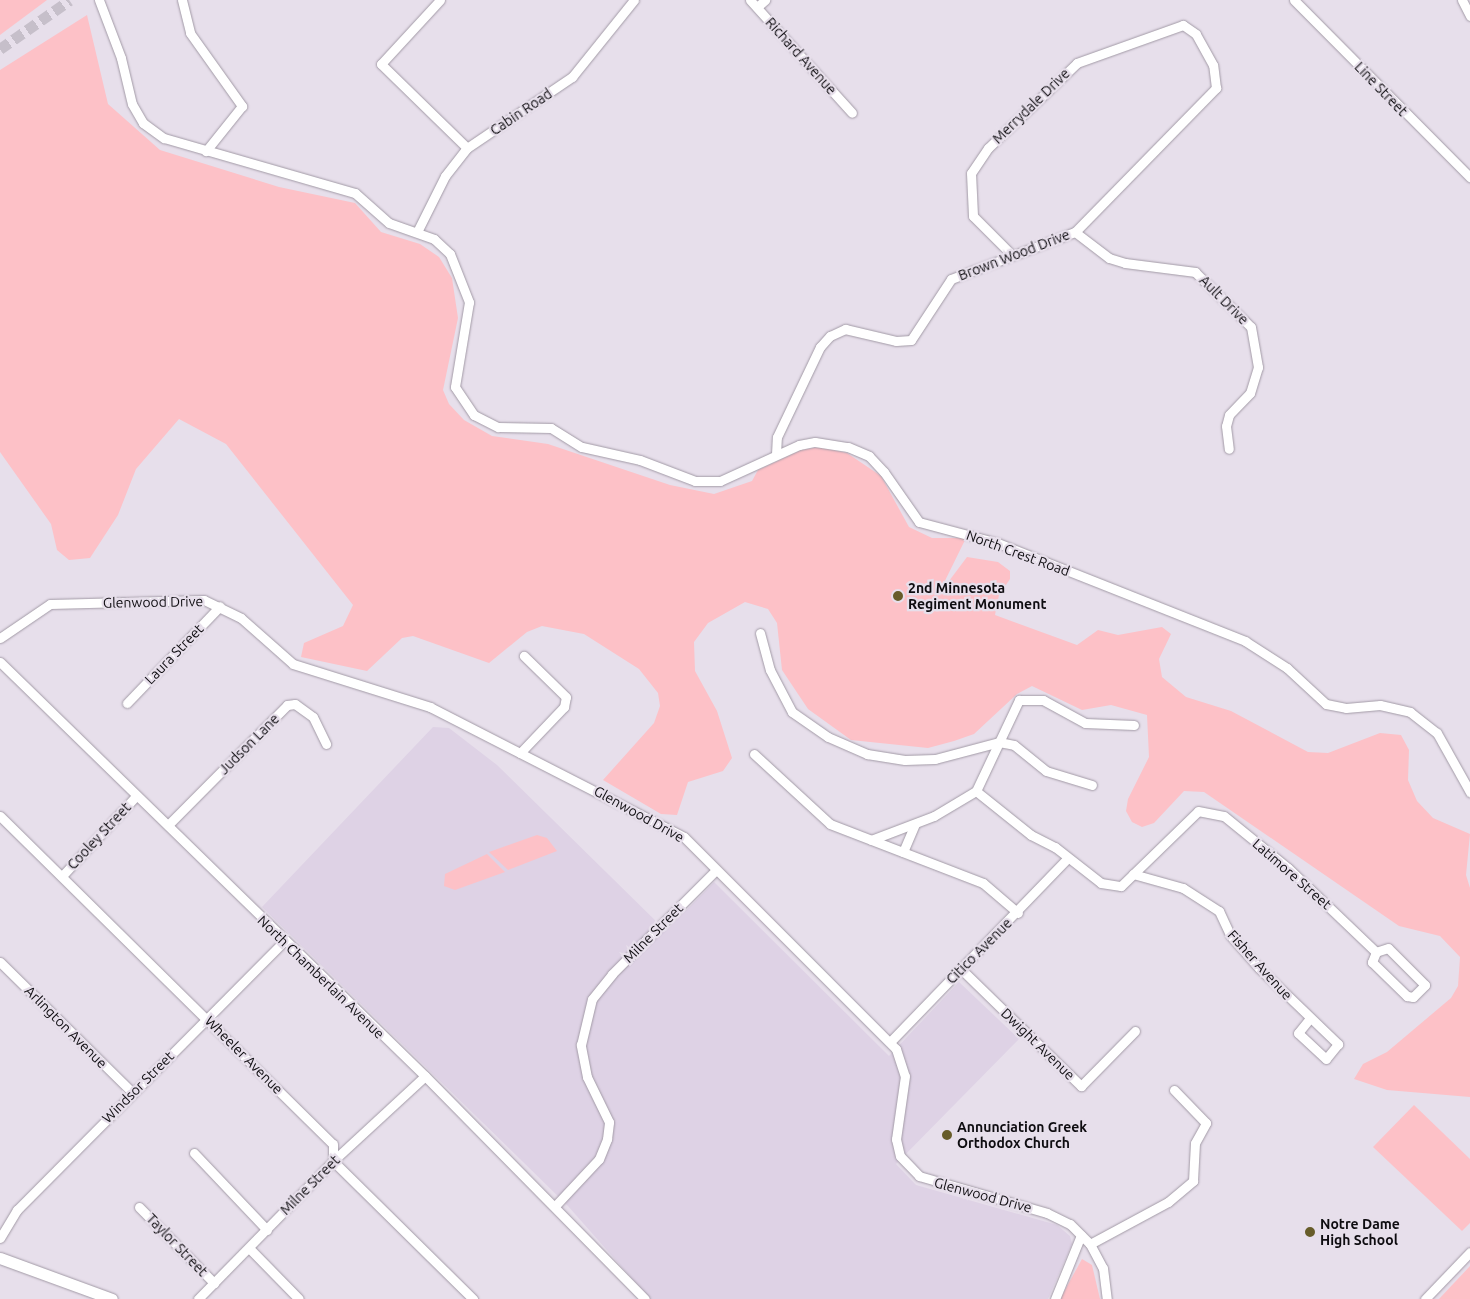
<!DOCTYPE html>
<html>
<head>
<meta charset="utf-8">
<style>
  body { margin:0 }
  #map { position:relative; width:1470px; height:1299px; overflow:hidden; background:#e7dfeb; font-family:Ubuntu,sans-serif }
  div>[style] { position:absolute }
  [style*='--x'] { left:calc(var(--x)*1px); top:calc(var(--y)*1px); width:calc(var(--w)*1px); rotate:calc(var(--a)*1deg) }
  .built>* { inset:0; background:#ded2e5 }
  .green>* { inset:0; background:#fdc1c7 }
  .major-tunnel>* { height:11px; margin-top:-5.5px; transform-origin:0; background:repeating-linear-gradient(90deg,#c6bfca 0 11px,transparent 0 16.5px) }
  .roads { filter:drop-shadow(0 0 1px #a29aa6) drop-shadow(0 0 1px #a29aa6) }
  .minor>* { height:9px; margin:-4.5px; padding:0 4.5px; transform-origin:4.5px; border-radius:4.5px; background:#fff }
  .major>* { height:11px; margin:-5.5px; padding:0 5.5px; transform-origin:5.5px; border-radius:5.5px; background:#fff }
  .dots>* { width:14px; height:14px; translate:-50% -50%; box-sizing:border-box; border:2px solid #e7dfeb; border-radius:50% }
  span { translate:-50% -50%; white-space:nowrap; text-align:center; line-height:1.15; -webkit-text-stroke:4.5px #e7dfeb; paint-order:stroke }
  .street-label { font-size:14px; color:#0e0c10 }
  .poi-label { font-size:14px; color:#0e0c10; font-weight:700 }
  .left { translate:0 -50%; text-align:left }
</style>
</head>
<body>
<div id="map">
  <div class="built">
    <div style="clip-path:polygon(433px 727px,449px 728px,497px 765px,666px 931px,714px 882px,889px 1056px,959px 982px,1019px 1039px,896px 1164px,916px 1185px,1057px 1225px,1070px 1236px,1072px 1244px,1048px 1299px,650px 1299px,568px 1206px,262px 907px)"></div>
  </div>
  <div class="green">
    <div style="clip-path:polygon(0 0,47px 0,0 35px)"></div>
    <div style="clip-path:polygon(87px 15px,108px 104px,160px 150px,279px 187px,355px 203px,381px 232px,420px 244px,439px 257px,452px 278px,458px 318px,443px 390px,449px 404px,464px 420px,492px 436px,548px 444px,670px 485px,714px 494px,752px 481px,758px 470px,801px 450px,819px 447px,847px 453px,881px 476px,909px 527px,932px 538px,966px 538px,937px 597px,967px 557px,998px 562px,1010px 571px,1010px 579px,999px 595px,995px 615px,1077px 645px,1098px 630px,1118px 635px,1162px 627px,1171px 634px,1159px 659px,1162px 677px,1186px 697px,1231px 711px,1308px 752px,1328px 753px,1380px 733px,1401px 735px,1409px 750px,1408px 780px,1417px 801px,1433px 818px,1470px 834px,1466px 875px,1470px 888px,1470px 1097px,1387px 1090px,1354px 1079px,1363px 1064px,1387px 1052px,1451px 998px,1458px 986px,1460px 957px,1440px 936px,1399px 926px,1204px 792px,1184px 791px,1154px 823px,1142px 827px,1132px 822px,1126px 811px,1128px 799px,1149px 757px,1147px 715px,1111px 705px,1082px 710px,1032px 686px,1017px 694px,974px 734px,954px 741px,928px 748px,851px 740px,808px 709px,782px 670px,777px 623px,768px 609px,745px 602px,708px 623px,694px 642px,695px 671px,717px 711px,732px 758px,723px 771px,688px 782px,677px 815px,661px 814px,603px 780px,654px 723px,660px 706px,658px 693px,639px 669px,584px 634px,542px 626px,527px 632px,489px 663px,413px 636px,402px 638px,367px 671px,301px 657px,304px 643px,343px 626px,353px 605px,226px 444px,179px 419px,136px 469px,118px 515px,90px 558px,69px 560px,57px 550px,51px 524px,0 452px,0 70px)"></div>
    <div style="clip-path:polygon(537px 835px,547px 838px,557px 851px,508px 870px,489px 852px)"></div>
    <div style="clip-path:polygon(487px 854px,505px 872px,455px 890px,444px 886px,445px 874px)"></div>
    <div style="clip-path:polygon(1414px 1105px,1470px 1159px,1470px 1223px,1462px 1231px,1373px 1147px)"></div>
    <div style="clip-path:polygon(1082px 1259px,1092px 1265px,1100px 1299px,1060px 1299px)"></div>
    <div style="clip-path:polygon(1470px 1266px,1470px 1299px,1439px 1299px)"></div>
  </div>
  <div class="major-tunnel">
    <div style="--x:0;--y:49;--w:85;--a:-35"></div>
  </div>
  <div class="roads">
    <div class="minor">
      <div style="--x:99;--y:0;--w:62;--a:69.2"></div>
      <div style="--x:121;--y:58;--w:47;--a:76.6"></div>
      <div style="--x:132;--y:104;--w:22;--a:60"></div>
      <div style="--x:143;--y:123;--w:26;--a:36"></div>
      <div style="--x:164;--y:138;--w:199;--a:16.1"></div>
      <div style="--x:355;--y:193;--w:45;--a:41.4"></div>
      <div style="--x:389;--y:223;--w:48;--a:19.6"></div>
      <div style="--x:434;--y:239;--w:22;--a:43"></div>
      <div style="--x:450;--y:254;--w:52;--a:68.4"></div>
      <div style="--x:469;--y:302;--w:86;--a:99.4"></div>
      <div style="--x:455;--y:387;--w:34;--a:56"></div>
      <div style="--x:474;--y:415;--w:27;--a:27"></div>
      <div style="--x:498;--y:427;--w:53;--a:1.1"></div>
      <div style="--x:551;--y:428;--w:36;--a:32"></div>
      <div style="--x:582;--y:447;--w:59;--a:12.6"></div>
      <div style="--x:640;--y:460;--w:59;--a:20.9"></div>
      <div style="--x:695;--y:481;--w:25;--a:0"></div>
      <div style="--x:720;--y:481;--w:87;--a:-24.5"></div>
      <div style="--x:799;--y:445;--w:16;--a:-11"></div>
      <div style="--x:815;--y:442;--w:33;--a:9"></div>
      <div style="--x:848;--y:447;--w:23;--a:23"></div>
      <div style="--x:869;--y:456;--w:22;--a:47"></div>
      <div style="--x:884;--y:472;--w:61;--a:55"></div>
      <div style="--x:919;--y:522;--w:82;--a:14.9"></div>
      <div style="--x:998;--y:543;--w:266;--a:21.6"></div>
      <div style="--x:1245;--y:641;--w:50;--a:32.7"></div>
      <div style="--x:1287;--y:668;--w:53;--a:42.7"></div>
      <div style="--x:1326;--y:704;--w:20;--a:11"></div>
      <div style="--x:1346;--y:708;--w:34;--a:-5"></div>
      <div style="--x:1380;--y:705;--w:31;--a:13"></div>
      <div style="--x:1410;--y:712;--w:34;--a:38"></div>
      <div style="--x:1437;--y:733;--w:68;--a:60.8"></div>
      <div style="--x:182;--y:0;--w:34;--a:76"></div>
      <div style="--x:190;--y:33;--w:90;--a:54.5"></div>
      <div style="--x:242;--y:106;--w:58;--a:128.7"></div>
      <div style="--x:440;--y:0;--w:87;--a:132.7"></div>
      <div style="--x:381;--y:64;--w:120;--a:44.3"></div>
      <div style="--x:750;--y:0;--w:152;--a:47.9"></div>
      <div style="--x:1294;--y:0;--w:250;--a:45.2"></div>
      <div style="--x:1462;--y:0;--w:18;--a:63"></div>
      <div style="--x:757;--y:7;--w:11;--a:-41"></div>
      <div style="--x:418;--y:230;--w:60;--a:-63.4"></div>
      <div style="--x:445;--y:176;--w:36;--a:-52"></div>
      <div style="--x:467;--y:148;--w:127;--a:-34.1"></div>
      <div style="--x:572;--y:77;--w:99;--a:-51.2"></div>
      <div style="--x:1075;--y:232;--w:43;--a:37.4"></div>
      <div style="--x:1109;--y:258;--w:17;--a:17"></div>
      <div style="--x:1125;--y:263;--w:71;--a:7.3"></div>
      <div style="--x:1195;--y:272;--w:78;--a:44.5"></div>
      <div style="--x:1251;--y:327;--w:41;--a:80.1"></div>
      <div style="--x:1258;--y:367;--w:27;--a:107"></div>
      <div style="--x:1250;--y:393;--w:30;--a:134"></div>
      <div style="--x:1229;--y:415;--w:11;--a:105"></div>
      <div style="--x:1226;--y:426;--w:23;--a:83"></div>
      <div style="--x:776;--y:454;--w:17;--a:-87"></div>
      <div style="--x:777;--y:437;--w:100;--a:-64.5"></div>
      <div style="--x:820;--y:347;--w:15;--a:-48"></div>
      <div style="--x:830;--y:336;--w:17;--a:-25"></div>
      <div style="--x:845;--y:329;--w:52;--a:13.2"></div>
      <div style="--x:896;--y:341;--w:15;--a:-4"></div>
      <div style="--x:911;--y:340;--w:73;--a:-56.7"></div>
      <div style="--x:951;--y:279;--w:133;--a:-20.8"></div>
      <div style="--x:1075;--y:232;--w:202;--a:-45.6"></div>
      <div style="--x:1216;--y:88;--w:23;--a:-97"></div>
      <div style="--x:1213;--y:65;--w:35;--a:-119"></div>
      <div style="--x:1196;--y:34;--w:16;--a:-145"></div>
      <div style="--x:1183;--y:25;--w:113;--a:160.3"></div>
      <div style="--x:1077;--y:63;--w:123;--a:136.3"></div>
      <div style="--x:988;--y:148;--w:30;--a:124"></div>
      <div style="--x:971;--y:173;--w:43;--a:87.3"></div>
      <div style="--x:973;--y:216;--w:55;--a:45"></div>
      <div style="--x:760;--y:633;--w:38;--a:75"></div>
      <div style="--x:770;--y:670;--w:47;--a:62.4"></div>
      <div style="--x:792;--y:712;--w:44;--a:34.8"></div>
      <div style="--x:828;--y:737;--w:43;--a:23.6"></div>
      <div style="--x:867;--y:754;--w:38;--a:9"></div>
      <div style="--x:905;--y:760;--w:30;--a:-2"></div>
      <div style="--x:935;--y:759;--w:66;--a:-14.9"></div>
      <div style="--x:999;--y:742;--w:15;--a:11"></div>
      <div style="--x:1014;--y:745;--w:41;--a:39.1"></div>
      <div style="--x:1046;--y:771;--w:48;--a:16.9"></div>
      <div style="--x:0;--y:638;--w:60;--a:-34.2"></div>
      <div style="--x:50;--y:604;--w:154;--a:-1.5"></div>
      <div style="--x:204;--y:600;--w:41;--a:25.9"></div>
      <div style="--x:241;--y:618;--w:69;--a:41.5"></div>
      <div style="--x:293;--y:664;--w:144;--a:17.4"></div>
      <div style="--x:430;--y:707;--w:285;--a:27.1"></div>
      <div style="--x:684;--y:837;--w:300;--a:45"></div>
      <div style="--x:896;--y:1049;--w:28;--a:72"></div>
      <div style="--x:905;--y:1076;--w:64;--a:98.1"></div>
      <div style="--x:896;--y:1139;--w:17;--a:77"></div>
      <div style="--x:900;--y:1156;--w:28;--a:46"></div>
      <div style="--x:919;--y:1176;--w:133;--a:16.1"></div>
      <div style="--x:1047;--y:1213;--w:25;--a:26"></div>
      <div style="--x:1070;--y:1224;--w:28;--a:45"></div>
      <div style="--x:1090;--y:1244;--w:27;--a:62"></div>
      <div style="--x:1103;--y:1268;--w:31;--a:83"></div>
      <div style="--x:0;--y:662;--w:593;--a:44.25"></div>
      <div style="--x:425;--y:1076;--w:313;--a:45.4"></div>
      <div style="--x:127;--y:703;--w:134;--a:-46.2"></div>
      <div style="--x:520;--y:753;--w:64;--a:-46.3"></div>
      <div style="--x:564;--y:707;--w:10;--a:-79"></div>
      <div style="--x:566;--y:697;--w:59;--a:-135.7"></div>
      <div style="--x:754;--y:754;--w:103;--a:42.6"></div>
      <div style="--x:830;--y:824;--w:164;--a:21.1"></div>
      <div style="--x:983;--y:883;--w:46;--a:40.6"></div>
      <div style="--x:976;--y:791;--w:70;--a:38.7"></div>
      <div style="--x:1031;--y:835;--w:27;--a:27"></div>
      <div style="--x:1055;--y:847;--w:58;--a:38"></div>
      <div style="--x:1101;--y:883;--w:20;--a:9"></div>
      <div style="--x:1121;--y:886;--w:107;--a:-44.2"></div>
      <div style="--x:1198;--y:811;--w:26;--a:11"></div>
      <div style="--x:1224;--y:816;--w:82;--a:39.1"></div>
      <div style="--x:1288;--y:868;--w:122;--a:43.7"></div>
      <div style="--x:1376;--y:952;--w:11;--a:112"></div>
      <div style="--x:1372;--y:962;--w:49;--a:44.2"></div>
      <div style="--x:1407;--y:996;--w:6;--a:9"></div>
      <div style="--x:1413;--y:997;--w:17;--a:-45"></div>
      <div style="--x:1425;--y:985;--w:52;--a:-135"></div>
      <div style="--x:1388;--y:948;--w:13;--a:162"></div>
      <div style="--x:0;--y:816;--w:467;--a:44.6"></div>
      <div style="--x:333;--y:1144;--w:17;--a:90"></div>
      <div style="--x:333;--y:1161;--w:197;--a:44.6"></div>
      <div style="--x:168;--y:825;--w:169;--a:-45.2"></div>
      <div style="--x:287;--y:705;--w:8;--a:-7"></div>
      <div style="--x:295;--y:704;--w:22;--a:36"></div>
      <div style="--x:313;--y:717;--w:30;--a:64"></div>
      <div style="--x:871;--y:840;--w:67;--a:-20.9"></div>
      <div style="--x:934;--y:816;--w:49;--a:-30.8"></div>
      <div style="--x:976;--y:791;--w:101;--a:-64.7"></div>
      <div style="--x:1019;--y:700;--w:24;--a:0"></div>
      <div style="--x:1043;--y:700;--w:48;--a:28.7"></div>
      <div style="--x:1085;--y:723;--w:49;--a:2.3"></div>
      <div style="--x:903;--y:852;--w:30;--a:-67"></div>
      <div style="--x:1133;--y:874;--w:52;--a:15.6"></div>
      <div style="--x:1183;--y:888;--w:43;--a:32.6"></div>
      <div style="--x:1219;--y:911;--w:26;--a:65"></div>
      <div style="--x:1230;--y:935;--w:44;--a:48.7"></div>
      <div style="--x:1259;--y:968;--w:110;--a:43.9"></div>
      <div style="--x:1338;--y:1044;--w:19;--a:129"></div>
      <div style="--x:1326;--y:1059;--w:38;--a:-137"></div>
      <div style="--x:1298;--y:1033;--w:19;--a:-51"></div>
      <div style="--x:62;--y:876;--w:109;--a:-47.2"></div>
      <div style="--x:0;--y:962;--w:185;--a:44.6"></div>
      <div style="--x:961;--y:969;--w:168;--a:44.3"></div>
      <div style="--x:1081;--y:1086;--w:77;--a:-45.5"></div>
      <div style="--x:890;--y:1042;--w:255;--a:-46"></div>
      <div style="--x:194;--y:1153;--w:106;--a:46.5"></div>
      <div style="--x:555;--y:1206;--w:64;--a:-46.9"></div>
      <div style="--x:599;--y:1159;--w:22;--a:-68"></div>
      <div style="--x:607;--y:1139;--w:17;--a:-83"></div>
      <div style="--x:609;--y:1122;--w:50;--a:-116.1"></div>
      <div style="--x:587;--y:1077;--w:33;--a:-101"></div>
      <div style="--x:581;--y:1045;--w:47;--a:-76.6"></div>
      <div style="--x:592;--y:999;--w:32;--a:-51"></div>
      <div style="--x:612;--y:974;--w:147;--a:-45"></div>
      <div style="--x:139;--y:1207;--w:107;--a:45.4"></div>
      <div style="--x:0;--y:1238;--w:33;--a:-59"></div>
      <div style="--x:17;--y:1210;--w:378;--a:-45.2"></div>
      <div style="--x:1090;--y:1244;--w:89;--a:-28.3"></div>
      <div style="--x:1168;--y:1202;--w:33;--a:-40"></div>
      <div style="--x:1193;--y:1181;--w:38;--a:-87"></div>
      <div style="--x:1195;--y:1143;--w:23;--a:-61"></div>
      <div style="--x:1206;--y:1123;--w:46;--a:-134.1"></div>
      <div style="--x:249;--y:1248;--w:71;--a:45.6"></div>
      <div style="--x:198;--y:1299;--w:193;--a:-45.6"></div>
      <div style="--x:333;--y:1161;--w:125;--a:-42.7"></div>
      <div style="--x:1055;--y:1299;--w:69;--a:-67.9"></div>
      <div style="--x:1425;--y:1299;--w:65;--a:-46.2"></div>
    </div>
    <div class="major">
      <div style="--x:0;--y:1258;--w:119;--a:20.1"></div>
    </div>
  </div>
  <div class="dots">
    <div style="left:898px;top:596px;background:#675c29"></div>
    <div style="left:947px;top:1135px;background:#675c29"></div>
    <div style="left:1310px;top:1232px;background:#675c29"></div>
  </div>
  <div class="street-label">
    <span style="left:801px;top:56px;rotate:48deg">Richard Avenue</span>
    <span style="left:1381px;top:89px;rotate:46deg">Line Street</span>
    <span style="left:1031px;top:106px;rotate:-44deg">Merrydale Drive</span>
    <span style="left:521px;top:112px;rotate:-34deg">Cabin Road</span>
    <span style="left:1014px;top:255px;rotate:-21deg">Brown Wood Drive</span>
    <span style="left:1224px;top:300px;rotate:45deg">Ault Drive</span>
    <span style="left:1018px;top:553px;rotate:20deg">North Crest Road</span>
    <span style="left:153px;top:602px;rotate:-1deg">Glenwood Drive</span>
    <span style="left:174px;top:654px;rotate:-46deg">Laura Street</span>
    <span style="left:249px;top:744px;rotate:-45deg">Judson Lane</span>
    <span style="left:639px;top:814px;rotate:29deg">Glenwood Drive</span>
    <span style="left:99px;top:836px;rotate:-47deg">Cooley Street</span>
    <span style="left:1292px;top:874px;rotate:41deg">Latimore Street</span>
    <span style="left:653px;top:933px;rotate:-45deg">Milne Street</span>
    <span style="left:979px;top:951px;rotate:-45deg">Citico Avenue</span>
    <span style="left:1260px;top:965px;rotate:48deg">Fisher Avenue</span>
    <span style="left:321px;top:977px;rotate:44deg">North Chamberlain Avenue</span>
    <span style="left:66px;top:1027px;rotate:45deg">Arlington Avenue</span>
    <span style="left:1038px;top:1044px;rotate:44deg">Dwight Avenue</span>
    <span style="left:244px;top:1055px;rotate:45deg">Wheeler Avenue</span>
    <span style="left:138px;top:1087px;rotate:-45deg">Windsor Street</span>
    <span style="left:310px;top:1185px;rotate:-45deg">Milne Street</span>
    <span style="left:983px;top:1195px;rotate:15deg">Glenwood Drive</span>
    <span style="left:177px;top:1245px;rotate:46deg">Taylor Street</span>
  </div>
  <div class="poi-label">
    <span class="left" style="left:908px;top:596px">2nd Minnesota<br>Regiment Monument</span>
    <span class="left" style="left:957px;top:1135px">Annunciation Greek<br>Orthodox Church</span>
    <span class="left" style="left:1320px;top:1232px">Notre Dame<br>High School</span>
  </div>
</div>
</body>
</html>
